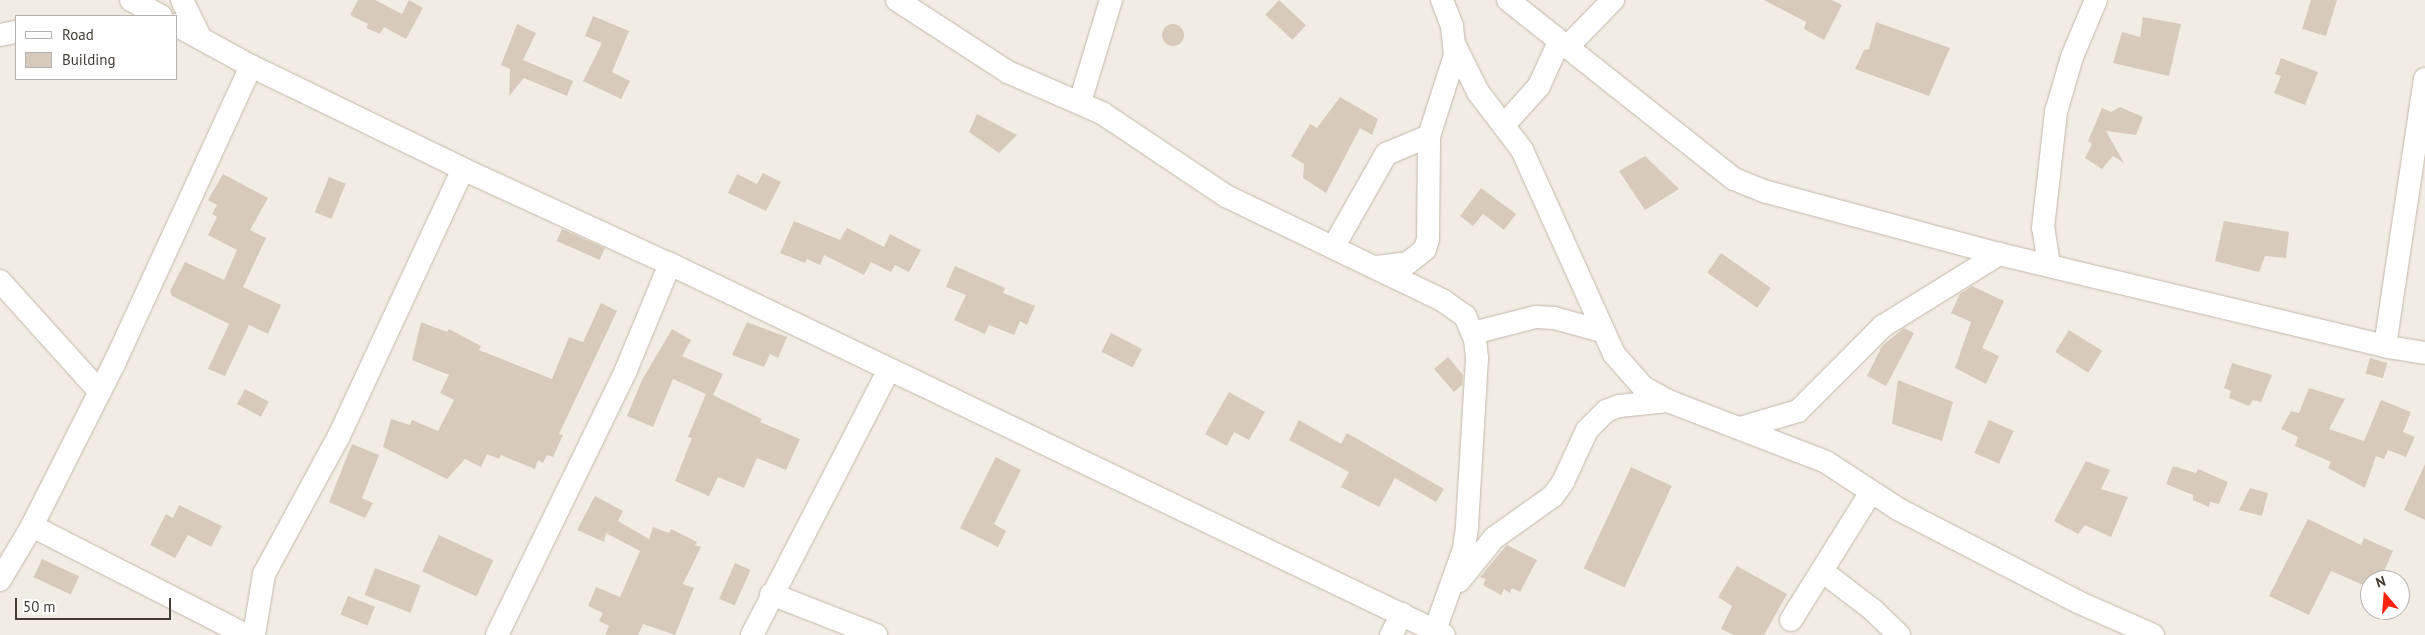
<!DOCTYPE html>
<html>
<head>
<meta charset="utf-8">
<style>
  body { margin:0 }
  #map { position:relative; width:2425px; height:635px; overflow:hidden; background:#f2ede4; font-family:"PT Sans",sans-serif }
  div>[style] { position:absolute }
  [style*='--x'] { left:calc(var(--x)*1px); top:calc(var(--y)*1px); width:calc(var(--w)*1px); rotate:calc(var(--a)*1deg) }
  .building>* { inset:0; background:#d7cabc; transform-origin:0 0 }
  .round { border-radius:50% }
  .roads { filter:drop-shadow(0 0 1px #c1b7a9) drop-shadow(0 0 1px #c1b7a9) }
  .minor>* { height:22px; margin:-11px; padding:0 11px; transform-origin:11px; border-radius:11px; background:#fff }
  span { translate:-50% -50%; white-space:nowrap; text-align:center; line-height:1.15; -webkit-text-stroke:4px #fff; paint-order:stroke }
  .legend { position:absolute; left:15px; top:15px; width:162px; height:65px; box-sizing:border-box; background:#fff; border:1px solid #b4b1ae; margin:0; padding:6px 9px; list-style:none; font-size:15px; color:#443d34 }
  .legend li { display:flex; align-items:center; gap:10px; height:25px }
  .legend b { width:25px; border:1px solid #b4b1ae }
  .north { position:absolute; left:2360px; top:570px; width:50px; height:50px; box-sizing:border-box; background:#fff; border:1px solid #b4b1ae; border-radius:50%; rotate:342deg; font-size:14px; font-weight:700; line-height:20px; text-align:center; color:#443d34 }
  .north::after { content:''; display:block; margin:auto; width:18px; height:22px; background:#fd2310; clip-path:polygon(50% 0,100% 100%,50% 72%,0 100%) }
  .scale { position:absolute; left:15px; top:598px; width:156px; height:22px; box-sizing:border-box; border:2px solid #443d34; border-top:0; padding-left:6px; font-size:15px; line-height:18px; white-space:nowrap; color:#443d34; -webkit-text-stroke:4px #fff; paint-order:stroke }
</style>
</head>
<body>
<div id="map">
  <div class="building">
    <div style="clip-path:polygon(358px 0,375px 0,402px 14px,409px 0,423px 8px,406px 39px,384px 27px,380px 34px,366px 28px,368px 24px,350px 15px)"></div>
    <div style="left:1279px;top:0;width:37px;height:20px;rotate:43deg"></div>
    <div style="clip-path:polygon(1764px 0,1832px 0,1842px 5px,1824px 40px,1804px 29px,1806px 22px)"></div>
    <div style="clip-path:polygon(2311px 0,2337px 0,2326px 36px,2302px 29px)"></div>
    <div style="clip-path:polygon(593px 16px,629px 31px,612px 72px,630px 81px,621px 99px,583px 81px,602px 43px,585px 36px)"></div>
    <div style="clip-path:polygon(2143px 17px,2181px 24px,2169px 76px,2113px 63px,2122px 32px,2140px 37px)"></div>
    <div style="clip-path:polygon(1876px 22px,1950px 48px,1929px 96px,1855px 69px,1864px 50px,1869px 49px)"></div>
    <div class="round" style="left:1162px;top:24px;width:22px;height:22px"></div>
    <div style="clip-path:polygon(517px 24px,536px 33px,523px 60px,573px 81px,567px 96px,524px 78px,509px 96px,510px 69px,501px 65px)"></div>
    <div style="clip-path:polygon(2281px 58px,2318px 72px,2305px 105px,2274px 93px,2281px 76px,2275px 74px)"></div>
    <div style="clip-path:polygon(1340px 97px,1378px 119px,1372px 135px,1360px 128px,1326px 193px,1303px 178px,1304px 164px,1291px 156px,1310px 124px,1317px 128px)"></div>
    <div style="clip-path:polygon(2120px 107px,2143px 117px,2136px 135px,2106px 131px,2124px 163px,2113px 156px,2102px 169px,2085px 158px,2092px 144px,2088px 141px,2102px 108px,2111px 112px)"></div>
    <div style="clip-path:polygon(977px 114px,1017px 135px,999px 153px,969px 132px)"></div>
    <div style="clip-path:polygon(1645px 156px,1679px 189px,1645px 210px,1619px 171px)"></div>
    <div style="clip-path:polygon(763px 173px,781px 182px,766px 211px,728px 193px,737px 174px,757px 184px)"></div>
    <div style="clip-path:polygon(223px 174px,268px 198px,250px 230px,266px 238px,243px 287px,281px 305px,268px 334px,249px 325px,225px 376px,208px 369px,229px 324px,172px 296px,170px 291px,185px 262px,224px 280px,237px 250px,208px 235px,217px 217px,212px 214px,217px 205px,208px 200px)"></div>
    <div style="left:329px;top:177px;width:18px;height:38px;rotate:22deg"></div>
    <div style="clip-path:polygon(1481px 188px,1516px 214px,1504px 230px,1483px 214px,1473px 226px,1460px 216px)"></div>
    <div style="clip-path:polygon(794px 221px,840px 240px,847px 228px,884px 247px,890px 234px,921px 250px,909px 272px,895px 265px,891px 272px,871px 262px,864px 275px,824px 255px,820px 265px,807px 259px,805px 263px,780px 253px)"></div>
    <div style="clip-path:polygon(2224px 221px,2289px 232px,2286px 258px,2265px 256px,2259px 272px,2215px 261px)"></div>
    <div style="left:562px;top:229px;width:47px;height:13px;rotate:24deg"></div>
    <div style="left:1721px;top:253px;width:61px;height:24px;rotate:35deg"></div>
    <div style="clip-path:polygon(955px 266px,1005px 288px,1003px 293px,1035px 306px,1027px 325px,1020px 321px,1014px 335px,989px 325px,985px 334px,954px 320px,966px 295px,946px 287px)"></div>
    <div style="clip-path:polygon(1972px 286px,2004px 301px,1982px 348px,1999px 356px,1986px 384px,1955px 368px,1971px 322px,1951px 313px,1960px 294px)"></div>
    <div style="clip-path:polygon(601px 303px,617px 311px,559px 434px,563px 435px,553px 457px,547px 455px,543px 463px,538px 460px,535px 469px,501px 455px,499px 459px,487px 454px,481px 467px,465px 459px,447px 479px,383px 447px,391px 419px,410px 425px,412px 420px,438px 431px,454px 400px,440px 393px,449px 375px,412px 360px,421px 322px,447px 332px,449px 329px,481px 346px,479px 350px,552px 379px,569px 337px,583px 342px)"></div>
    <div style="clip-path:polygon(747px 322px,787px 337px,778px 358px,770px 354px,764px 367px,732px 355px)"></div>
    <div style="clip-path:polygon(1904px 328px,1914px 333px,1886px 386px,1867px 376px,1882px 346px)"></div>
    <div style="clip-path:polygon(672px 329px,691px 340px,682px 356px,723px 374px,713px 395px,762px 419px,760px 422px,800px 439px,786px 470px,757px 458px,744px 488px,718px 477px,709px 496px,675px 481px,692px 438px,688px 437px,706px 394px,673px 379px,653px 427px,627px 416px,642px 380px)"></div>
    <div style="left:2069px;top:330px;width:39px;height:26px;rotate:32deg"></div>
    <div style="left:1111px;top:333px;width:35px;height:21px;rotate:27deg"></div>
    <div style="clip-path:polygon(1448px 357px,1463px 375px,1462px 385px,1454px 392px,1434px 369px)"></div>
    <div style="left:2370px;top:358px;width:18px;height:16px;rotate:16deg"></div>
    <div style="clip-path:polygon(2232px 363px,2272px 375px,2261px 402px,2253px 400px,2249px 406px,2229px 398px,2231px 391px,2224px 388px)"></div>
    <div style="clip-path:polygon(1898px 380px,1953px 402px,1942px 441px,1892px 424px)"></div>
    <div style="clip-path:polygon(2309px 388px,2345px 399px,2329px 429px,2364px 441px,2381px 400px,2411px 412px,2403px 432px,2415px 437px,2406px 457px,2388px 450px,2384px 459px,2376px 456px,2365px 488px,2328px 468px,2331px 462px,2295px 446px,2298px 437px,2281px 429px,2291px 411px,2299px 413px)"></div>
    <div style="left:245px;top:389px;width:27px;height:17px;rotate:28deg"></div>
    <div style="clip-path:polygon(1229px 392px,1265px 412px,1249px 440px,1234px 432px,1227px 446px,1205px 434px)"></div>
    <div style="clip-path:polygon(1299px 420px,1341px 444px,1347px 433px,1444px 489px,1436px 502px,1395px 478px,1379px 507px,1341px 487px,1349px 472px,1289px 440px)"></div>
    <div style="left:1989px;top:420px;width:27px;height:36px;rotate:24deg"></div>
    <div style="clip-path:polygon(352px 444px,379px 455px,362px 498px,373px 503px,365px 518px,329px 502px)"></div>
    <div style="clip-path:polygon(996px 457px,1021px 470px,994px 524px,1006px 531px,998px 547px,960px 528px)"></div>
    <div style="clip-path:polygon(2086px 461px,2110px 470px,2101px 489px,2128px 497px,2111px 537px,2085px 525px,2078px 534px,2054px 521px)"></div>
    <div style="clip-path:polygon(2425px 464px,2425px 520px,2404px 510px)"></div>
    <div style="clip-path:polygon(2173px 466px,2196px 473px,2198px 469px,2228px 482px,2219px 504px,2210px 502px,2209px 507px,2193px 500px,2193px 495px,2166px 484px)"></div>
    <div style="left:1631px;top:467px;width:45px;height:112px;rotate:25deg"></div>
    <div style="clip-path:polygon(2250px 488px,2268px 493px,2262px 516px,2239px 510px)"></div>
    <div style="clip-path:polygon(595px 496px,623px 511px,618px 521px,649px 539px,653px 527px,669px 533px,671px 529px,697px 542px,695px 545px,701px 547px,683px 584px,694px 588px,675px 635px,643px 624px,638px 635px,605px 635px,609px 626px,599px 621px,603px 613px,588px 606px,596px 587px,620px 597px,640px 551px,606px 533px,604px 542px,577px 530px)"></div>
    <div style="clip-path:polygon(179px 505px,222px 526px,211px 547px,188px 535px,175px 558px,150px 545px,166px 514px,173px 518px)"></div>
    <div style="clip-path:polygon(2308px 519px,2361px 545px,2364px 538px,2393px 551px,2380px 580px,2370px 580px,2370px 588px,2331px 571px,2309px 615px,2269px 596px)"></div>
    <div style="left:439px;top:535px;width:60px;height:40px;rotate:25deg"></div>
    <div style="clip-path:polygon(1507px 545px,1537px 560px,1520px 592px,1512px 588px,1510px 593px,1504px 589px,1501px 595px,1483px 585px,1486px 579px,1480px 577px)"></div>
    <div style="left:42px;top:559px;width:41px;height:20px;rotate:25deg"></div>
    <div style="left:735px;top:563px;width:17px;height:39px;rotate:24deg"></div>
    <div style="clip-path:polygon(1737px 566px,1787px 594px,1764px 635px,1734px 635px,1721px 629px,1732px 606px,1718px 597px)"></div>
    <div style="left:375px;top:568px;width:49px;height:29px;rotate:21deg"></div>
    <div style="left:348px;top:596px;width:29px;height:20px;rotate:22deg"></div>
  </div>
  <div class="roads">
    <div class="minor">
      <div style="--x:131;--y:0;--w:34;--a:28"></div>
      <div style="--x:182;--y:0;--w:41;--a:64.1"></div>
      <div style="--x:897;--y:0;--w:132;--a:33"></div>
      <div style="--x:1008;--y:72;--w:103;--a:23.6"></div>
      <div style="--x:1102;--y:113;--w:149;--a:33.8"></div>
      <div style="--x:1226;--y:196;--w:240;--a:25.7"></div>
      <div style="--x:1442;--y:300;--w:28;--a:35"></div>
      <div style="--x:1465;--y:316;--w:25;--a:67"></div>
      <div style="--x:1475;--y:339;--w:19;--a:84"></div>
      <div style="--x:1477;--y:358;--w:169;--a:93.4"></div>
      <div style="--x:1467;--y:527;--w:22;--a:98"></div>
      <div style="--x:1464;--y:549;--w:86;--a:109.7"></div>
      <div style="--x:1508;--y:0;--w:288;--a:38.4"></div>
      <div style="--x:1734;--y:179;--w:35;--a:22"></div>
      <div style="--x:1767;--y:192;--w:240;--a:15"></div>
      <div style="--x:1999;--y:254;--w:400;--a:13.4"></div>
      <div style="--x:2388;--y:347;--w:37;--a:9"></div>
      <div style="--x:176;--y:25;--w:85;--a:28.7"></div>
      <div style="--x:251;--y:66;--w:236;--a:25.9"></div>
      <div style="--x:463;--y:169;--w:228;--a:24.7"></div>
      <div style="--x:670;--y:264;--w:858;--a:25.61"></div>
      <div style="--x:0;--y:35;--w:16;--a:-11"></div>
      <div style="--x:1455;--y:46;--w:51;--a:63.4"></div>
      <div style="--x:1478;--y:92;--w:73;--a:52.8"></div>
      <div style="--x:1522;--y:150;--w:224;--a:65.7"></div>
      <div style="--x:1614;--y:354;--w:44;--a:48.7"></div>
      <div style="--x:1643;--y:387;--w:29;--a:29"></div>
      <div style="--x:1668;--y:401;--w:169;--a:21.1"></div>
      <div style="--x:1826;--y:462;--w:86;--a:33.1"></div>
      <div style="--x:1898;--y:509;--w:203;--a:27.3"></div>
      <div style="--x:2078;--y:602;--w:82;--a:23.7"></div>
      <div style="--x:1567;--y:47;--w:66;--a:-45.6"></div>
      <div style="--x:1080;--y:102;--w:107;--a:-73.1"></div>
      <div style="--x:1504;--y:125;--w:52;--a:-48.1"></div>
      <div style="--x:1539;--y:86;--w:48;--a:-65.6"></div>
      <div style="--x:1334;--y:246;--w:106;--a:-60.5"></div>
      <div style="--x:1386;--y:154;--w:47;--a:-22.7"></div>
      <div style="--x:2049;--y:264;--w:36;--a:-99"></div>
      <div style="--x:2043;--y:228;--w:117;--a:-83.6"></div>
      <div style="--x:2056;--y:112;--w:57;--a:-73.8"></div>
      <div style="--x:2072;--y:57;--w:62;--a:-67.2"></div>
      <div style="--x:1376;--y:267;--w:32;--a:-7"></div>
      <div style="--x:1408;--y:263;--w:22;--a:-39"></div>
      <div style="--x:1425;--y:249;--w:10;--a:-73"></div>
      <div style="--x:1428;--y:239;--w:103;--a:-89.4"></div>
      <div style="--x:1429;--y:136;--w:85;--a:-72.2"></div>
      <div style="--x:1455;--y:55;--w:29;--a:-96"></div>
      <div style="--x:1452;--y:26;--w:28;--a:-111"></div>
      <div style="--x:0;--y:281;--w:149;--a:48"></div>
      <div style="--x:1473;--y:333;--w:65;--a:-14.3"></div>
      <div style="--x:1536;--y:317;--w:18;--a:3"></div>
      <div style="--x:1554;--y:318;--w:50;--a:15.2"></div>
      <div style="--x:2385;--y:346;--w:270;--a:-81.5"></div>
      <div style="--x:1740;--y:428;--w:60;--a:-16.3"></div>
      <div style="--x:1798;--y:411;--w:120;--a:-45"></div>
      <div style="--x:1883;--y:326;--w:137;--a:-31.8"></div>
      <div style="--x:32;--y:526;--w:240;--a:27"></div>
      <div style="--x:1822;--y:571;--w:64;--a:37.4"></div>
      <div style="--x:1873;--y:610;--w:36;--a:44"></div>
      <div style="--x:0;--y:580;--w:63;--a:-59.3"></div>
      <div style="--x:32;--y:526;--w:182;--a:-63.2"></div>
      <div style="--x:114;--y:364;--w:328;--a:-65.3"></div>
      <div style="--x:1459;--y:581;--w:55;--a:-50.9"></div>
      <div style="--x:1494;--y:538;--w:72;--a:-35.4"></div>
      <div style="--x:1553;--y:496;--w:17;--a:-54"></div>
      <div style="--x:1563;--y:482;--w:57;--a:-65.2"></div>
      <div style="--x:1587;--y:430;--w:27;--a:-45"></div>
      <div style="--x:1606;--y:411;--w:14;--a:-21"></div>
      <div style="--x:1619;--y:406;--w:49;--a:-5.8"></div>
      <div style="--x:771;--y:594;--w:113;--a:21.3"></div>
      <div style="--x:1791;--y:620;--w:151;--a:-58"></div>
      <div style="--x:254;--y:635;--w:62;--a:-80.7"></div>
      <div style="--x:264;--y:574;--w:157;--a:-61.5"></div>
      <div style="--x:339;--y:436;--w:294;--a:-65.1"></div>
      <div style="--x:497;--y:635;--w:295;--a:-64"></div>
      <div style="--x:626;--y:370;--w:115;--a:-67.5"></div>
      <div style="--x:752;--y:635;--w:299;--a:-62.7"></div>
      <div style="--x:1391;--y:635;--w:24;--a:-62"></div>
    </div>
  </div>
  <ul class="legend">
  <li><b style="height:6px;background:#fff"></b>Road</li>
  <li><b style="height:14px;background:#d7cabc"></b>Building</li>
  </ul>
  <div class="north">N</div>
  <div class="scale">50 m</div>
</div>
</body>
</html>
